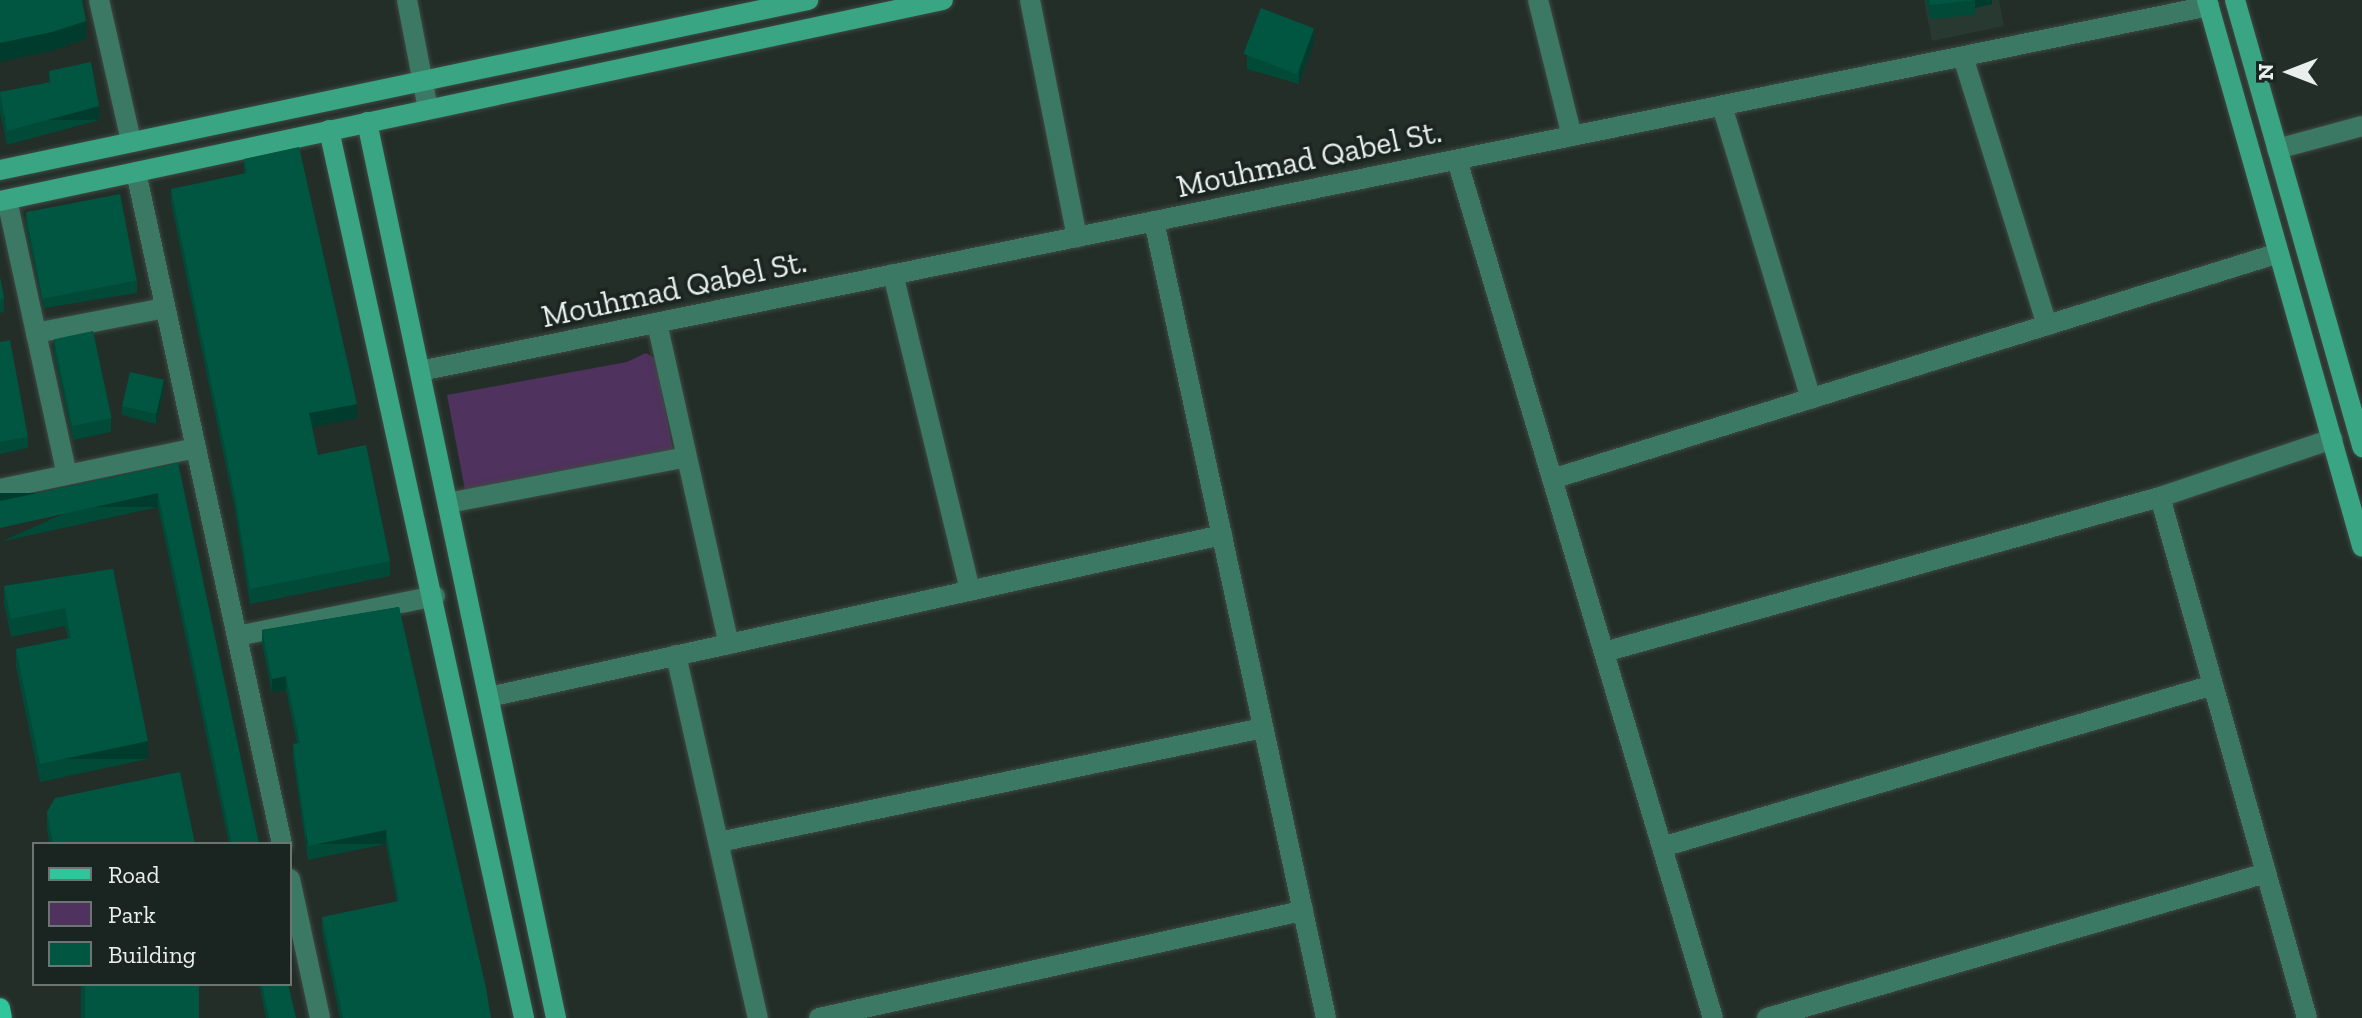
<!DOCTYPE html>
<html>
<head>
<meta charset="utf-8">
<style>
  body { margin:0 }
  #map { position:relative; width:2362px; height:1018px; overflow:hidden; background:#232e29; font-family:"Zilla Slab",serif }
  div>[style] { position:absolute }
  [style*='--x'] { left:calc(var(--x)*1px); top:calc(var(--y)*1px); width:calc(var(--w)*1px); rotate:calc(var(--a)*1deg) }
  .built>* { inset:0; background:#283932 }
  .green>* { inset:0; background:#4f325d }
  .roads { filter:drop-shadow(0 0 2px #3f4944) drop-shadow(0 0 2px #3f4944) }
  .street>* { height:20px; margin:-10px; padding:0 10px; transform-origin:10px; border-radius:10px; background:#3b7964 }
  .secondary>* { height:20px; margin:-10px; padding:0 10px; transform-origin:10px; border-radius:10px; background:#39a583 }
  .primary>* { height:20px; margin:-10px; padding:0 10px; transform-origin:10px; border-radius:10px; background:#2fc69c }
  .wall>* { inset:0; background:#004a37; transform-origin:0 0 }
  .shaded-wall>* { inset:0; background:#003c2d; transform-origin:0 0 }
  .building>* { inset:0; background:#005640; transform-origin:0 0 }
  span { translate:-50% -50%; white-space:nowrap; text-align:center; line-height:1.15; -webkit-text-stroke:7px #1a2420; paint-order:stroke }
  .street-label { font-size:32px; color:#e9efed }
  .legend { position:absolute; left:32px; top:842px; width:260px; height:144px; box-sizing:border-box; background:#1a2420; border:2px solid #6d7572; margin:0; padding:10px 14px; list-style:none; font-size:24px; color:#e9efed }
  .legend li { display:flex; align-items:center; gap:16px; height:40px }
  .legend b { width:40px; border:2px solid #6d7572 }
  .north { position:absolute; left:2250px; top:32px; width:80px; height:80px; -webkit-text-stroke:6px #1a2420; paint-order:stroke; rotate:270deg; font-size:22px; font-weight:700; line-height:32px; text-align:center; color:#e9efed }
  .north::after { content:''; display:block; margin:auto; width:28px; height:36px; background:#e9efed; clip-path:polygon(50% 0,100% 100%,50% 72%,0 100%) }
</style>
</head>
<body>
<div id="map">
  <div class="built">
    <div style="clip-path:polygon(1924px 0,1999px 0,2004px 26px,1932px 41px)"></div>
  </div>
  <div class="green">
    <div style="clip-path:polygon(646px 353px,656px 359px,673px 451px,465px 490px,447px 395px,627px 362px)"></div>
  </div>
  <div class="roads">
    <div class="street">
      <div style="--x:99;--y:0;--w:145;--a:77.2"></div>
      <div style="--x:407;--y:0;--w:111;--a:79.1"></div>
      <div style="--x:1030;--y:0;--w:242;--a:78.8"></div>
      <div style="--x:1538;--y:0;--w:140;--a:76"></div>
      <div style="--x:1963;--y:57;--w:281;--a:72.6"></div>
      <div style="--x:1722;--y:106;--w:306;--a:73.1"></div>
      <div style="--x:2277;--y:149;--w:88;--a:-15.1"></div>
      <div style="--x:1457;--y:160;--w:895;--a:73.39"></div>
      <div style="--x:136;--y:172;--w:688;--a:77.74"></div>
      <div style="--x:7;--y:200;--w:281;--a:77.7"></div>
      <div style="--x:1154;--y:221;--w:815;--a:77.82"></div>
      <div style="--x:893;--y:274;--w:326;--a:76.3"></div>
      <div style="--x:657;--y:323;--w:329;--a:77.4"></div>
      <div style="--x:36;--y:333;--w:131;--a:-11"></div>
      <div style="--x:420;--y:371;--w:1826;--a:-11.53"></div>
      <div style="--x:1552;--y:479;--w:761;--a:-17.27"></div>
      <div style="--x:0;--y:489;--w:200;--a:-11.8"></div>
      <div style="--x:2160;--y:497;--w:541;--a:74.24"></div>
      <div style="--x:448;--y:503;--w:242;--a:-10.9"></div>
      <div style="--x:237;--y:636;--w:202;--a:-11.4"></div>
      <div style="--x:1604;--y:652;--w:577;--a:-15.58"></div>
      <div style="--x:2160;--y:497;--w:182;--a:-18.6"></div>
      <div style="--x:676;--y:655;--w:372;--a:77.3"></div>
      <div style="--x:489;--y:697;--w:751;--a:-12.46"></div>
      <div style="--x:719;--y:842;--w:556;--a:-11.84"></div>
      <div style="--x:1662;--y:847;--w:574;--a:-16.38"></div>
      <div style="--x:290;--y:879;--w:142;--a:77.8"></div>
      <div style="--x:819;--y:1018;--w:496;--a:-12.5"></div>
      <div style="--x:1767;--y:1018;--w:520;--a:-16.2"></div>
    </div>
    <div class="secondary">
      <div style="--x:2207;--y:0;--w:568;--a:74.15"></div>
      <div style="--x:2235;--y:0;--w:465;--a:74.1"></div>
      <div style="--x:367;--y:122;--w:916;--a:78.09"></div>
      <div style="--x:329;--y:130;--w:909;--a:77.61"></div>
      <div style="--x:0;--y:170;--w:826;--a:-11.88"></div>
      <div style="--x:0;--y:201;--w:964;--a:-12.03"></div>
    </div>
    <div class="primary">
      <div style="--x:0;--y:1008;--w:10;--a:79"></div>
    </div>
  </div>
  <div class="wall">
    <div style="clip-path:polygon(1926px 0,1992px 0,1992px 4px,1975px 8px,1975px 15px,1930px 19px)"></div>
    <div style="clip-path:polygon(1314px 42px,1299px 84px,1247px 69px,1247px 55px)"></div>
    <div style="clip-path:polygon(49px 71px,99px 120px,7px 145px,0 111px,0 92px,49px 83px)"></div>
    <div style="clip-path:polygon(244px 159px,357px 418px,312px 427px,318px 455px,390px 561px,390px 576px,250px 604px,235px 510px,171px 203px,171px 189px,244px 174px)"></div>
    <div style="clip-path:polygon(26px 214px,137px 280px,137px 293px,44px 308px,26px 227px)"></div>
    <div style="clip-path:polygon(0 277px,4px 298px,4px 312px,0 313px)"></div>
    <div style="clip-path:polygon(54px 339px,111px 418px,111px 432px,73px 440px,54px 353px)"></div>
    <div style="clip-path:polygon(0 342px,28px 437px,28px 448px,0 454px)"></div>
    <div style="clip-path:polygon(164px 390px,156px 424px,122px 415px,122px 406px)"></div>
    <div style="clip-path:polygon(178px 463px,259px 844px,229px 844px,158px 507px,0 542px)"></div>
    <div style="clip-path:polygon(113px 569px,148px 759px,40px 782px,16px 667px,16px 649px,68px 638px,65px 626px,11px 637px,4px 604px,4px 586px)"></div>
    <div style="clip-path:polygon(399px 607px,491px 1018px,340px 1018px,322px 931px,322px 917px,397px 902px,386px 844px,308px 860px,293px 758px,293px 744px,297px 743px,286px 690px,272px 693px,262px 644px,262px 630px)"></div>
    <div style="clip-path:polygon(47px 812px,195px 844px,50px 844px,47px 830px)"></div>
    <div style="left:81px;top:984px;width:118px;height:35px"></div>
    <div style="clip-path:polygon(259px 984px,288px 984px,296px 1018px,266px 1018px)"></div>
  </div>
  <div class="shaded-wall">
    <div style="clip-path:polygon(1974px 0,1992px 0,1992px 4px,1975px 8px,1975px 0)"></div>
    <div style="clip-path:polygon(86px 21px,86px 39px,52px 51px,0 62px,0 43px)"></div>
    <div style="clip-path:polygon(1314px 28px,1314px 42px,1299px 84px,1299px 70px)"></div>
    <div style="left:99px;top:106px;width:14px;height:95px;rotate:90deg"></div>
    <div style="clip-path:polygon(164px 380px,164px 390px,156px 424px,156px 414px)"></div>
    <div style="clip-path:polygon(357px 404px,357px 418px,309px 428px,309px 413px)"></div>
    <div style="left:158px;top:493px;width:14px;height:162px;rotate:90deg"></div>
    <div style="clip-path:polygon(286px 676px,286px 690px,272px 693px,272px 679px)"></div>
    <div style="left:148px;top:741px;width:18px;height:110px;rotate:90deg"></div>
    <div style="left:386px;top:830px;width:14px;height:80px;rotate:90deg"></div>
  </div>
  <div class="building">
    <div style="clip-path:polygon(0 0,82px 0,86px 21px,52px 32px,0 43px)"></div>
    <div style="clip-path:polygon(1929px 0,1975px 0,1930px 5px)"></div>
    <div style="left:1261px;top:8px;width:57px;height:49px;rotate:21deg"></div>
    <div style="clip-path:polygon(91px 62px,99px 106px,7px 131px,0 92px,51px 82px,49px 71px)"></div>
    <div style="clip-path:polygon(299px 147px,357px 404px,309px 413px,318px 455px,366px 445px,390px 561px,250px 589px,235px 496px,171px 189px,247px 173px,244px 159px)"></div>
    <div style="left:120px;top:194px;width:88px;height:96px;rotate:79deg"></div>
    <div style="clip-path:polygon(0 277px,4px 298px,0 299px)"></div>
    <div style="left:93px;top:331px;width:89px;height:40px;rotate:78deg"></div>
    <div style="clip-path:polygon(10px 340px,28px 437px,0 442px,0 342px)"></div>
    <div style="left:130px;top:372px;width:35px;height:35px;rotate:13deg"></div>
    <div style="clip-path:polygon(178px 463px,259px 844px,232px 844px,158px 493px,0 528px,0 501px)"></div>
    <div style="clip-path:polygon(113px 569px,148px 741px,40px 764px,16px 649px,71px 638px,65px 608px,11px 619px,4px 586px)"></div>
    <div style="clip-path:polygon(399px 607px,486px 988px,491px 1018px,343px 1018px,322px 917px,399px 901px,386px 830px,308px 846px,293px 744px,300px 743px,286px 676px,272px 679px,262px 630px)"></div>
    <div style="clip-path:polygon(180px 772px,195px 844px,53px 844px,47px 812px,55px 798px)"></div>
    <div style="left:85px;top:984px;width:114px;height:35px"></div>
    <div style="clip-path:polygon(262px 984px,288px 984px,296px 1018px,269px 1018px)"></div>
  </div>
  <div class="street-label">
    <span style="left:1309px;top:159px;rotate:-12deg">Mouhmad Qabel St.</span>
    <span style="left:674px;top:289px;rotate:-12deg">Mouhmad Qabel St.</span>
  </div>
  <ul class="legend">
  <li><b style="height:10px;background:#2fc69c"></b>Road</li>
  <li><b style="height:22px;background:#4f325d"></b>Park</li>
  <li><b style="height:22px;background:#005640"></b>Building</li>
  </ul>
  <div class="north">N</div>
</div>
</body>
</html>
